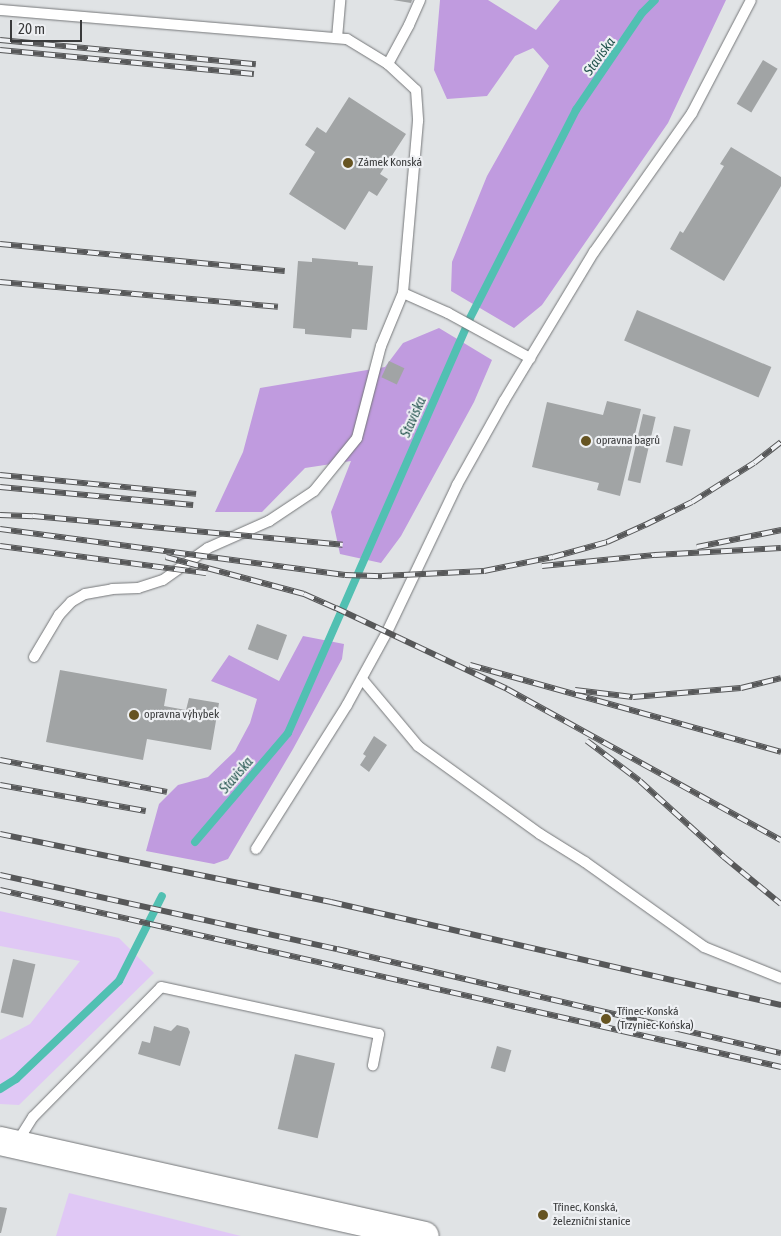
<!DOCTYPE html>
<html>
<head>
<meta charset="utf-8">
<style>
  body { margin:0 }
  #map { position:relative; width:781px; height:1236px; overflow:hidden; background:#e0e3e5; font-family:"Asap Condensed",sans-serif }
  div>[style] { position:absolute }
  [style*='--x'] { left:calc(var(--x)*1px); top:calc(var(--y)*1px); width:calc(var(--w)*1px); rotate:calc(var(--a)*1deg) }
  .green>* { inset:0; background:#e0c8f5 }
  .forest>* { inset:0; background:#c09bdf }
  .stream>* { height:8px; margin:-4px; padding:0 4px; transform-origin:4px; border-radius:4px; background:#51c0b2 }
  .building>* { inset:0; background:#a1a4a5; transform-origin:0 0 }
  .roads { filter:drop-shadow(0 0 1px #757779) drop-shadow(0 0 1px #757779) }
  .service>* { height:10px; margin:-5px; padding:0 5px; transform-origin:5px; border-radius:5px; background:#fff }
  .secondary>* { height:28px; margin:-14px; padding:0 14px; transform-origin:14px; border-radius:14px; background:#fff }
  .rail>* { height:5.5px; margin-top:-2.75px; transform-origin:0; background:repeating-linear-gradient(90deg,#eef0f3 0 11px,#575859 0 22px); box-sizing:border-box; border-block:1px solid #575859 }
  .dots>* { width:14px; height:14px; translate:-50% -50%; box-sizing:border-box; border:2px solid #eef0f3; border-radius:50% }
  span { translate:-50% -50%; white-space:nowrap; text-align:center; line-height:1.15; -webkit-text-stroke:4.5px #eef0f3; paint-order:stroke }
  .poi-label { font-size:12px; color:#393a3b }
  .left { translate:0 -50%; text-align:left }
  .water-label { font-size:14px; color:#265650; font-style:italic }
  .scale { position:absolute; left:10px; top:20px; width:72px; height:22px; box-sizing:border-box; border:2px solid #393a3b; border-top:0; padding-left:6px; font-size:15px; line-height:18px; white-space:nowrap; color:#393a3b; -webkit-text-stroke:4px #eef0f3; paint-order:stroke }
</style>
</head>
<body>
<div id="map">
  <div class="green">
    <div style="clip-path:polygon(0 911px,119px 938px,154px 973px,19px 1105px,0 1104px,0 1040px,30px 1024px,80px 961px,0 946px)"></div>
    <div style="clip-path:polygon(69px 1193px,241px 1236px,56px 1236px)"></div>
  </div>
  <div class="forest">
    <div style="clip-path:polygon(440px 0,488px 0,536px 30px,560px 0,726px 0,668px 123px,542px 305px,514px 328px,451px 291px,452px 262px,487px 176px,549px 66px,533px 48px,515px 56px,487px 96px,447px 99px,434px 70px)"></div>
    <div style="clip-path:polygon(439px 328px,492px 360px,474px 402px,401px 536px,381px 563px,340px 554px,331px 512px,351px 461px,305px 468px,262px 512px,215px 512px,243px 452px,260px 388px,385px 367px,403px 343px)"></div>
    <div style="clip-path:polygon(303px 636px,344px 644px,342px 659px,293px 749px,228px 859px,214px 864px,146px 851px,159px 804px,178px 785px,208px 777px,235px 751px,250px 723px,257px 699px,211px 681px,229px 655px,279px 681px)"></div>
  </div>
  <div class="stream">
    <div style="--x:195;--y:842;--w:143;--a:-49.5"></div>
    <div style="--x:288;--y:733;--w:451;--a:-66.3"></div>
    <div style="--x:469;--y:320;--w:236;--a:-63"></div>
    <div style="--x:576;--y:110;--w:117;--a:-55.8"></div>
    <div style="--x:642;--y:13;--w:18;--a:-45"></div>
    <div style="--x:0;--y:1089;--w:19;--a:-32"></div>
    <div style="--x:16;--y:1079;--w:142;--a:-43.6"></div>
    <div style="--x:119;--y:981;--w:95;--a:-63.2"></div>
  </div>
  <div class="building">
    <div style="clip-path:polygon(393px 0,412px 0,411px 3px)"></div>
    <div style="left:763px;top:60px;width:17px;height:51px;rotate:31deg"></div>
    <div style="clip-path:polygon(349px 97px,406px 134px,380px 174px,388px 179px,377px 196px,369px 191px,345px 230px,289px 194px,315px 152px,305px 145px,317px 127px,326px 133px)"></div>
    <div style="clip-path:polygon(731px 147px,781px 177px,781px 186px,724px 281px,670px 249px,680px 231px,683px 233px,724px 166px,720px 164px)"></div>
    <div style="clip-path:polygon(312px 258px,358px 262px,358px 265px,373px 266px,367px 330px,352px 329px,351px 338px,305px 334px,305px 329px,293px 328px,298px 261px,312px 262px)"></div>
    <div style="left:637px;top:310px;width:146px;height:33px;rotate:23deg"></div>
    <div style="left:389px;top:361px;width:17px;height:18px;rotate:25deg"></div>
    <div style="clip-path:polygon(607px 401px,641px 409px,620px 496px,597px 490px,599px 483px,532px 467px,547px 402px,603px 415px)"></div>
    <div style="left:643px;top:414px;width:13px;height:68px;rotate:13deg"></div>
    <div style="left:674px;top:426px;width:17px;height:37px;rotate:13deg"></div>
    <div style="left:257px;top:624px;width:32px;height:27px;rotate:20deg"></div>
    <div style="clip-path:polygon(60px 670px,167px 689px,164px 706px,186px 710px,189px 698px,219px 703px,211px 750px,147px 739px,143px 760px,46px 742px)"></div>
    <div style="clip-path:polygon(374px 736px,387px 745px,369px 772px,360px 765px,366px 756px,363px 754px)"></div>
    <div style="left:13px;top:959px;width:23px;height:55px;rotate:13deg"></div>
    <div style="clip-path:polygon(177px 1025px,188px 1028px,190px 1032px,180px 1066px,138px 1054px,142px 1041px,150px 1043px,154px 1026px,171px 1031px)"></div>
    <div style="left:497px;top:1046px;width:15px;height:23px;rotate:16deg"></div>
    <div style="left:295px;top:1054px;width:41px;height:77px;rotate:13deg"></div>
    <div style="clip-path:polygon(0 1207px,7px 1208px,1px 1233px,0 1233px)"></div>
  </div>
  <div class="roads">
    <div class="service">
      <div style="--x:0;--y:10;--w:348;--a:4.8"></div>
      <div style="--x:347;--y:39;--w:48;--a:31.4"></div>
      <div style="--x:388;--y:64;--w:38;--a:43"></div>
      <div style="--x:416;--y:90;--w:31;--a:86"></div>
      <div style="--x:418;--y:121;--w:173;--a:95"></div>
      <div style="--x:403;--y:293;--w:49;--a:24"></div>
      <div style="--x:448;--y:313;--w:94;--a:28.8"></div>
      <div style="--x:337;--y:38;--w:38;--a:-85"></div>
      <div style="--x:388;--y:64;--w:44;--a:-61.7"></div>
      <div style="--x:409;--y:25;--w:27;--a:-66"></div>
      <div style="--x:34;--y:657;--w:49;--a:-59.2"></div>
      <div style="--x:59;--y:615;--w:18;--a:-47"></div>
      <div style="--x:71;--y:602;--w:16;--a:-30"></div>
      <div style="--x:85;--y:594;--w:27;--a:-10"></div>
      <div style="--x:112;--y:589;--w:26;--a:-2"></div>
      <div style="--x:138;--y:588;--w:26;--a:-18"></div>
      <div style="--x:163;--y:580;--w:55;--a:-35.4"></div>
      <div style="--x:208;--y:548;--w:67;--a:-23.9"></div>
      <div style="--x:269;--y:521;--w:54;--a:-33.7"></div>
      <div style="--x:314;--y:491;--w:68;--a:-50.9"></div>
      <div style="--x:357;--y:438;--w:95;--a:-75.4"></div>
      <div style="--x:381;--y:346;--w:57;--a:-67.5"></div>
      <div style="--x:362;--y:679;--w:87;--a:50.1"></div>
      <div style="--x:418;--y:746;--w:150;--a:35.8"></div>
      <div style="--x:540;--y:834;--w:53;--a:31.9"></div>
      <div style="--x:585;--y:862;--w:146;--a:35.5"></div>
      <div style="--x:704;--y:947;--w:83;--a:21.9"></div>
      <div style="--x:256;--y:849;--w:170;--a:-57.7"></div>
      <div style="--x:347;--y:705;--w:83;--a:-61.3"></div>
      <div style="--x:387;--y:632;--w:163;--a:-64.5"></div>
      <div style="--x:457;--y:485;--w:96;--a:-60.8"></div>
      <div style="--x:504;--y:401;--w:174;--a:-58.9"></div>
      <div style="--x:594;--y:252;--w:170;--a:-54.8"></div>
      <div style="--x:692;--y:113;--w:127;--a:-62.4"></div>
      <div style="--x:16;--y:1144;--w:32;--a:-58"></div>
      <div style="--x:33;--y:1117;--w:182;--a:-45.4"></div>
      <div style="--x:161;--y:987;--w:223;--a:12.2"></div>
      <div style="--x:379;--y:1034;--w:32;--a:101"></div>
    </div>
    <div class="secondary">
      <div style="--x:0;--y:1141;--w:435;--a:12.6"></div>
    </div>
  </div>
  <div class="rail">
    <div style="--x:0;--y:40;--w:257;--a:5.4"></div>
    <div style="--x:0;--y:50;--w:255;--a:5.4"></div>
    <div style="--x:0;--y:244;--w:286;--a:5.4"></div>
    <div style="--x:0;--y:282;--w:279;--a:5.1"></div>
    <div style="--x:0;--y:475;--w:197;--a:5.5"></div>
    <div style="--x:0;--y:487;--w:194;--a:5.3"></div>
    <div style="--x:0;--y:515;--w:33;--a:2"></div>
    <div style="--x:33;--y:516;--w:311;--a:5.3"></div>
    <div style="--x:0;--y:529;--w:348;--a:7.6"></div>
    <div style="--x:345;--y:575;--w:37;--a:2"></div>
    <div style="--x:382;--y:576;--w:102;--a:-2.8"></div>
    <div style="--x:484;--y:571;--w:70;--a:-11.5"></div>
    <div style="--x:553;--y:557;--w:56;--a:-15.5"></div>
    <div style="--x:607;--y:542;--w:42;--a:-24.1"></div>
    <div style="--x:645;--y:525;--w:52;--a:-26.1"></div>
    <div style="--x:692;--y:502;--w:73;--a:-32.2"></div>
    <div style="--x:754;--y:463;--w:34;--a:-38"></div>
    <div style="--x:0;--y:546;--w:208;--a:7.5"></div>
    <div style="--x:697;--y:547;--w:86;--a:-11.4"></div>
    <div style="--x:166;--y:557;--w:143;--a:15"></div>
    <div style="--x:304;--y:594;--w:35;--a:24"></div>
    <div style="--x:336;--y:608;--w:189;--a:25.3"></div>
    <div style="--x:507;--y:689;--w:313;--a:28.9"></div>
    <div style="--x:542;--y:566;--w:114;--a:-5.6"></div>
    <div style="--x:655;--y:555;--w:126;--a:-3.2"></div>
    <div style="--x:470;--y:665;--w:323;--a:15.6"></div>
    <div style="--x:575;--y:690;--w:58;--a:6.9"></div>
    <div style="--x:633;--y:697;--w:108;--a:-4.8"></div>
    <div style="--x:741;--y:688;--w:41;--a:-14"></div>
    <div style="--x:587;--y:741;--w:66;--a:37"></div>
    <div style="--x:640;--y:781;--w:113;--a:42.1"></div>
    <div style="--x:724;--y:857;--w:74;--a:39.5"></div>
    <div style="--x:0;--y:760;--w:170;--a:10.8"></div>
    <div style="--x:0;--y:785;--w:148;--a:10.1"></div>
    <div style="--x:0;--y:834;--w:338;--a:11.6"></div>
    <div style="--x:331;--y:902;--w:462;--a:12.9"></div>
    <div style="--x:0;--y:875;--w:345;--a:12.4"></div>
    <div style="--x:337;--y:949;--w:456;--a:13.2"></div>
    <div style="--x:0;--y:890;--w:801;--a:12.77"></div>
  </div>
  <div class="dots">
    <div style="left:348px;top:163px;background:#665422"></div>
    <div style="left:586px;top:441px;background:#665422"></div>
    <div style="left:134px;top:715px;background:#665422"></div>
    <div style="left:606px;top:1019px;background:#665422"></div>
    <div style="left:543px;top:1215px;background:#665422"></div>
  </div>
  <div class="poi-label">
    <span class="left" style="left:358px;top:163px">Zámek Konská</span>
    <span class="left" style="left:596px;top:441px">opravna bagrů</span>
    <span class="left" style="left:144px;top:715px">opravna výhybek</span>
    <span class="left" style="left:617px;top:1019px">Třinec-Konská<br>(Trzyniec-Końska)</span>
    <span class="left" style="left:553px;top:1215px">Třinec, Konská,<br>železniční stanice</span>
  </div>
  <div class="water-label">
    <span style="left:599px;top:56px;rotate:-54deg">Staviska</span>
    <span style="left:413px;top:417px;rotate:-66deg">Staviska</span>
    <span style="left:236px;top:775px;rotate:-49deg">Staviska</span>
  </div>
  <div class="scale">20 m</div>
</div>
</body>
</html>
